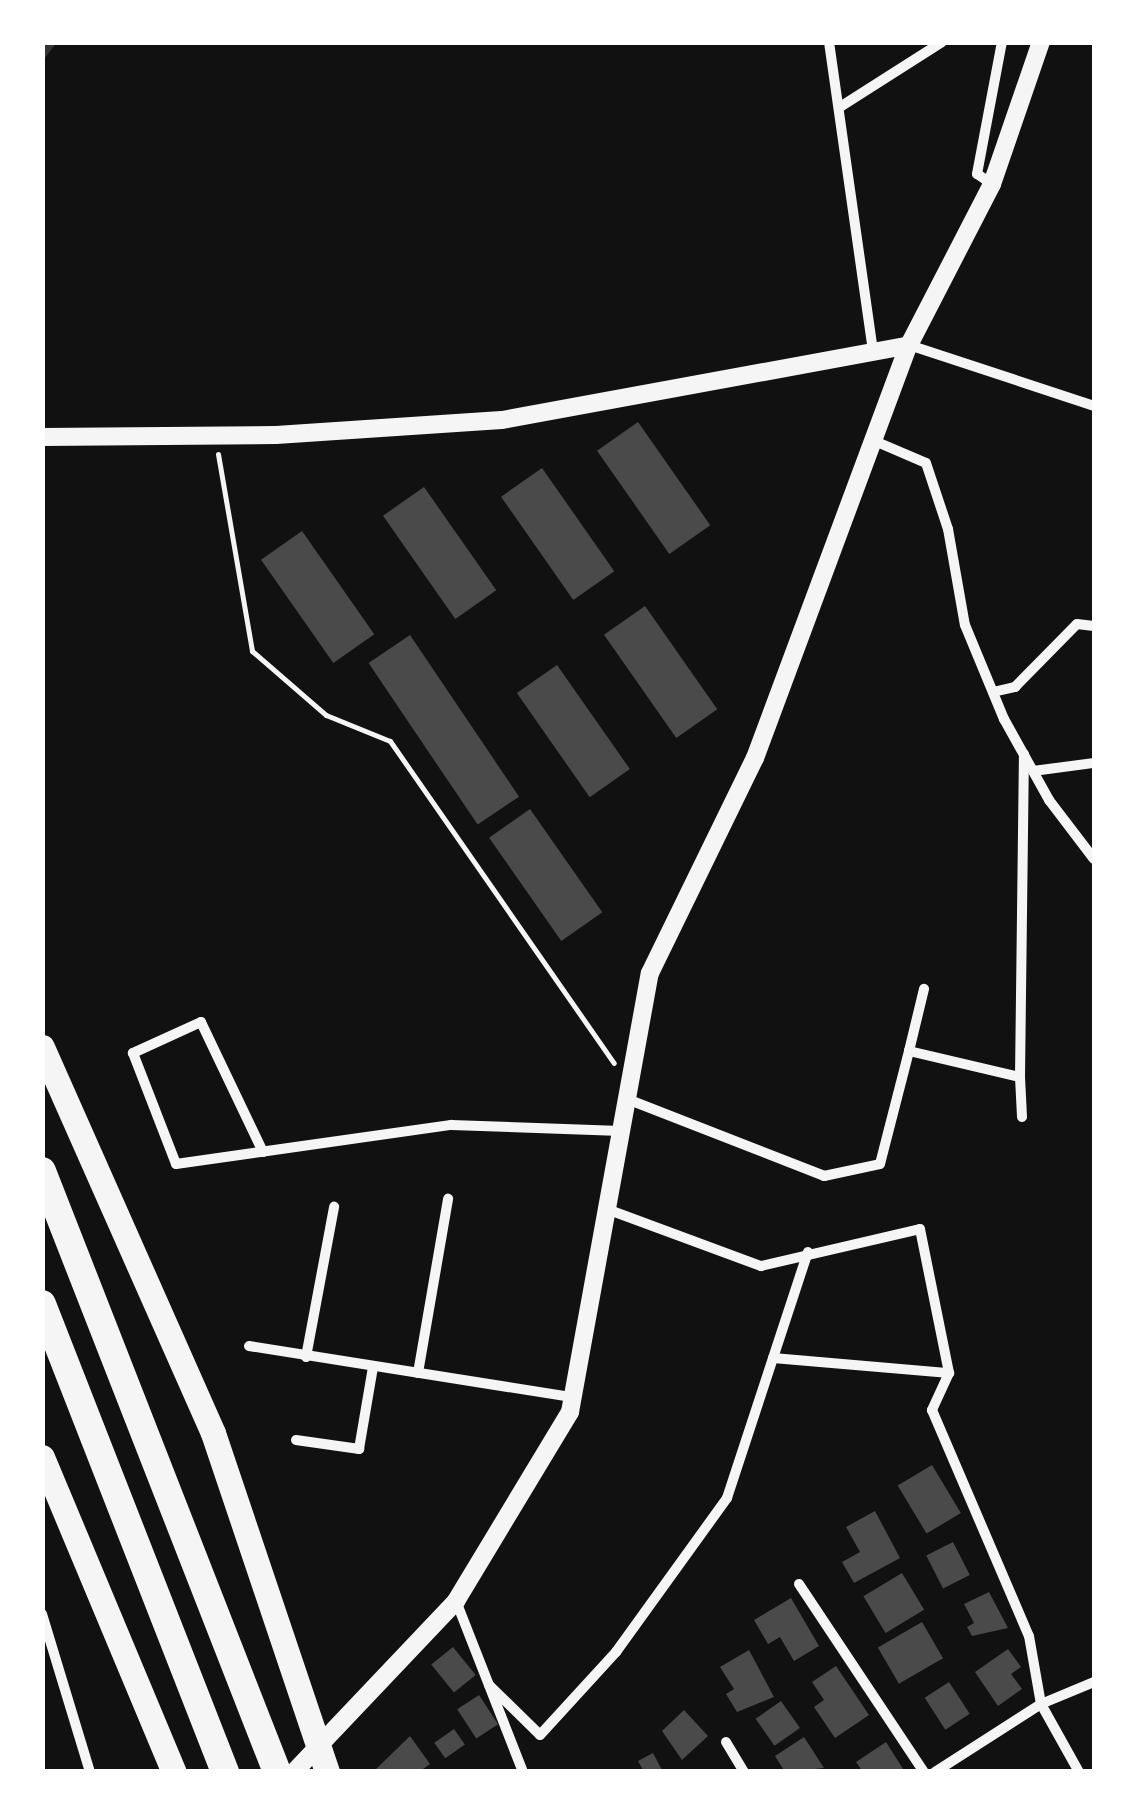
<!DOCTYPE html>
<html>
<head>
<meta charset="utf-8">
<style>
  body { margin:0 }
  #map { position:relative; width:1137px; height:1814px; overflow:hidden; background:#111; font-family:"DejaVu Sans",sans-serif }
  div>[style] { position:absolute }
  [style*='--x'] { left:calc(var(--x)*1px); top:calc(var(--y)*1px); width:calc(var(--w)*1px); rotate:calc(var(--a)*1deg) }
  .stream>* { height:8px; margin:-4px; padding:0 4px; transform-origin:4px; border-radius:4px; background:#333 }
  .building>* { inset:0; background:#4a4a4a; transform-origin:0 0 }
  .path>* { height:5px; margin:-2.5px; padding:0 2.5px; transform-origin:2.5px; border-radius:2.5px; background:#f5f5f5 }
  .minor>* { height:10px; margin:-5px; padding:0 5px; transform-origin:5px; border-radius:5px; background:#f5f5f5 }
  .tertiary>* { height:18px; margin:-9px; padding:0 9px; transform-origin:9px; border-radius:9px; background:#f5f5f5 }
  .trunk>* { height:25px; margin:-12.5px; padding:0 12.5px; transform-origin:12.5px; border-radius:12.5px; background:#f5f5f5 }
  .motorway>* { height:28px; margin:-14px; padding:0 14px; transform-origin:14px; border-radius:14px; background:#f5f5f5 }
  span { translate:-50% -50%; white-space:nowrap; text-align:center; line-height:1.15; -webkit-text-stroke:10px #fff; paint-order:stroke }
  .frame { position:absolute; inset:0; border:45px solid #fff; pointer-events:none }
</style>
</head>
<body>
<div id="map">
  <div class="stream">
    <div style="--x:42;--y:55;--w:16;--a:-52"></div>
  </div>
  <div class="building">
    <div style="left:638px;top:422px;width:126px;height:50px;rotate:55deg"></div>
    <div style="left:542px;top:468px;width:126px;height:50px;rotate:55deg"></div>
    <div style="left:424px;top:487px;width:126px;height:50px;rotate:55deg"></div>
    <div style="left:302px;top:531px;width:126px;height:50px;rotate:55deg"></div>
    <div style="left:645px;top:606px;width:126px;height:50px;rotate:55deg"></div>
    <div style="left:410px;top:635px;width:195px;height:50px;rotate:56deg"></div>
    <div style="left:557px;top:665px;width:127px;height:49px;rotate:55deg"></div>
    <div style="left:530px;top:809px;width:126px;height:50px;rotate:55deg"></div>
    <div style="left:932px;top:1465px;width:56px;height:40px;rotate:59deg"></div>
    <div style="clip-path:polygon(875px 1511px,900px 1558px,854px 1583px,842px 1562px,860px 1552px,846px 1527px)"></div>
    <div style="left:953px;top:1542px;width:37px;height:30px;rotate:63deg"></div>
    <div style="left:902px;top:1573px;width:43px;height:45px;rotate:59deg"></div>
    <div style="clip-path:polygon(989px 1592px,1008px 1628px,972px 1636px,967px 1627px,974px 1623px,964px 1604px)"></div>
    <div style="clip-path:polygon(791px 1598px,819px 1646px,794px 1661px,780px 1637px,768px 1644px,754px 1620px)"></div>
    <div style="left:922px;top:1622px;width:42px;height:51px;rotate:60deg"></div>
    <div style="left:453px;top:1647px;width:36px;height:28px;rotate:51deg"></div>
    <div style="clip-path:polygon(1008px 1649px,1021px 1667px,1011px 1674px,1022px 1689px,998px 1706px,975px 1672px)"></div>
    <div style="clip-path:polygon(749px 1650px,774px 1697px,737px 1712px,726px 1694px,734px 1689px,720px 1667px)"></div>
    <div style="clip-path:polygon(836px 1666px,869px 1715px,835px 1738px,814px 1707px,824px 1700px,812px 1682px)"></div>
    <div style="left:949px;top:1682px;width:38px;height:29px;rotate:57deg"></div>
    <div style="left:479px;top:1695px;width:35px;height:26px;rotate:57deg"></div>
    <div style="left:781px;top:1701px;width:33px;height:31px;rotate:55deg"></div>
    <div style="clip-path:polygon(684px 1710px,708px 1736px,682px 1760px,662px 1731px)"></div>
    <div style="left:454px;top:1729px;width:19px;height:24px;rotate:55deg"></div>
    <div style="clip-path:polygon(410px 1736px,430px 1764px,419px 1772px,373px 1772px)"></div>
    <div style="clip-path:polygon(804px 1737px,824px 1768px,785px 1772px,775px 1756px)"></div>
    <div style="clip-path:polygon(886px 1742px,905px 1772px,863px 1772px,856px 1762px)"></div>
    <div style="clip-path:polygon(653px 1753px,663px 1772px,644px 1772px,638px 1761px)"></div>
  </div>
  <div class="path">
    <div style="--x:218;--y:454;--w:200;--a:80.2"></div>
    <div style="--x:252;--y:651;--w:98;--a:40.9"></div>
    <div style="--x:326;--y:715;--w:69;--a:22.1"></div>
    <div style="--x:390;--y:741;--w:392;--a:55.2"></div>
  </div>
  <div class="minor">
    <div style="--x:829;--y:42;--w:313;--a:81.9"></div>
    <div style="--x:840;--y:107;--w:121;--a:-32.5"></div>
    <div style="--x:992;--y:184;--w:18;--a:-146"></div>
    <div style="--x:977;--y:174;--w:134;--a:-79.3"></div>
    <div style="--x:909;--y:345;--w:195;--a:18.2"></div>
    <div style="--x:877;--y:442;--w:53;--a:23.2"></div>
    <div style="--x:926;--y:463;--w:70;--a:71.6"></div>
    <div style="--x:948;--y:529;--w:97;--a:80"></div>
    <div style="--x:965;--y:625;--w:102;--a:67.5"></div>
    <div style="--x:1004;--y:719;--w:93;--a:60.9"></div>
    <div style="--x:1049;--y:800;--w:74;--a:52.7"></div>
    <div style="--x:993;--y:692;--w:23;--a:-13"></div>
    <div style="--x:1015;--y:687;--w:88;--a:-45.5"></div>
    <div style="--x:1077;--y:624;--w:17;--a:7"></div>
    <div style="--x:1033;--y:771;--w:62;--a:-7.5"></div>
    <div style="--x:909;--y:1051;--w:64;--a:-76.4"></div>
    <div style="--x:1020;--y:1077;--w:40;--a:87.1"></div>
    <div style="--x:627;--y:1099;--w:212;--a:21.3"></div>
    <div style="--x:824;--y:1176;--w:57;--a:-12.1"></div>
    <div style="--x:880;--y:1164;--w:117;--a:-75.6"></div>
    <div style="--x:909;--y:1051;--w:114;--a:13.2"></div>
    <div style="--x:1020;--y:1077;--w:323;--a:-89.3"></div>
    <div style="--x:263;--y:1152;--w:144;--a:-115.5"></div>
    <div style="--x:201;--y:1022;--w:75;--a:155.5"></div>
    <div style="--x:133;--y:1053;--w:119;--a:68.8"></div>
    <div style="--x:176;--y:1164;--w:278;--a:-8.1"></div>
    <div style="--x:451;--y:1125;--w:170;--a:2"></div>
    <div style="--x:612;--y:1211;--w:159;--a:20.3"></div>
    <div style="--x:761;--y:1266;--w:163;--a:-13.1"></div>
    <div style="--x:920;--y:1229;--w:147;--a:78.6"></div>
    <div style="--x:949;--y:1373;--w:41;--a:114.7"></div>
    <div style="--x:932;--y:1410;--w:246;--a:66.8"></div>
    <div style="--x:1029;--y:1636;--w:69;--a:80"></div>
    <div style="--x:1041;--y:1704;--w:78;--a:60.8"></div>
    <div style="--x:249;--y:1346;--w:327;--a:9"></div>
    <div style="--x:306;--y:1357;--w:153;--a:-79.4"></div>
    <div style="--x:773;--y:1358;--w:177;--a:4.9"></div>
    <div style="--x:418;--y:1373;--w:177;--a:-80.2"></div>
    <div style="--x:296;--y:1440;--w:64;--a:8.1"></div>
    <div style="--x:359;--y:1449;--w:83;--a:-80.3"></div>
    <div style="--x:799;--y:1584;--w:226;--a:56.4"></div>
    <div style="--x:456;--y:1601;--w:184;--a:68.6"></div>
    <div style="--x:42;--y:1614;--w:165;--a:73.1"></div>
    <div style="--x:489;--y:1685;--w:71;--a:44.4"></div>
    <div style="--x:540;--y:1735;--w:113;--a:-47.5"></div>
    <div style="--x:616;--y:1652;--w:190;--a:-54.2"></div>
    <div style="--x:727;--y:1498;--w:259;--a:-71.8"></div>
    <div style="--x:726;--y:1742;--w:35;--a:59"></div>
    <div style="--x:935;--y:1772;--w:126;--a:-32.7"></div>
    <div style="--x:1041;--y:1704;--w:57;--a:-22.5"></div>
  </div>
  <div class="tertiary">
    <div style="--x:42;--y:437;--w:234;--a:-0.5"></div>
    <div style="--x:276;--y:435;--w:226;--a:-3.8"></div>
    <div style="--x:502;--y:420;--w:414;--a:-10.4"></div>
    <div style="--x:294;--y:1772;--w:236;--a:-46.5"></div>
    <div style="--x:456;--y:1601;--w:221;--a:-58.9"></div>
    <div style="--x:570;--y:1412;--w:446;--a:-79.7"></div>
    <div style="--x:650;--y:973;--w:239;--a:-64"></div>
    <div style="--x:755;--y:758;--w:441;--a:-69.6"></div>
    <div style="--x:909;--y:345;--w:181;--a:-62.7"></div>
    <div style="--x:992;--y:184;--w:150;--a:-71"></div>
  </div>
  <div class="trunk">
    <div style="--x:42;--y:1047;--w:422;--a:66.1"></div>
    <div style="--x:213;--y:1433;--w:358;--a:71.4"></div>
    <div style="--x:42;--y:1457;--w:342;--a:67.3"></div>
  </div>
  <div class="motorway">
    <div style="--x:42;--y:1171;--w:645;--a:68.64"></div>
    <div style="--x:42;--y:1304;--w:503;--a:68.64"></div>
  </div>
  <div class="frame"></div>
</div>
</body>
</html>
